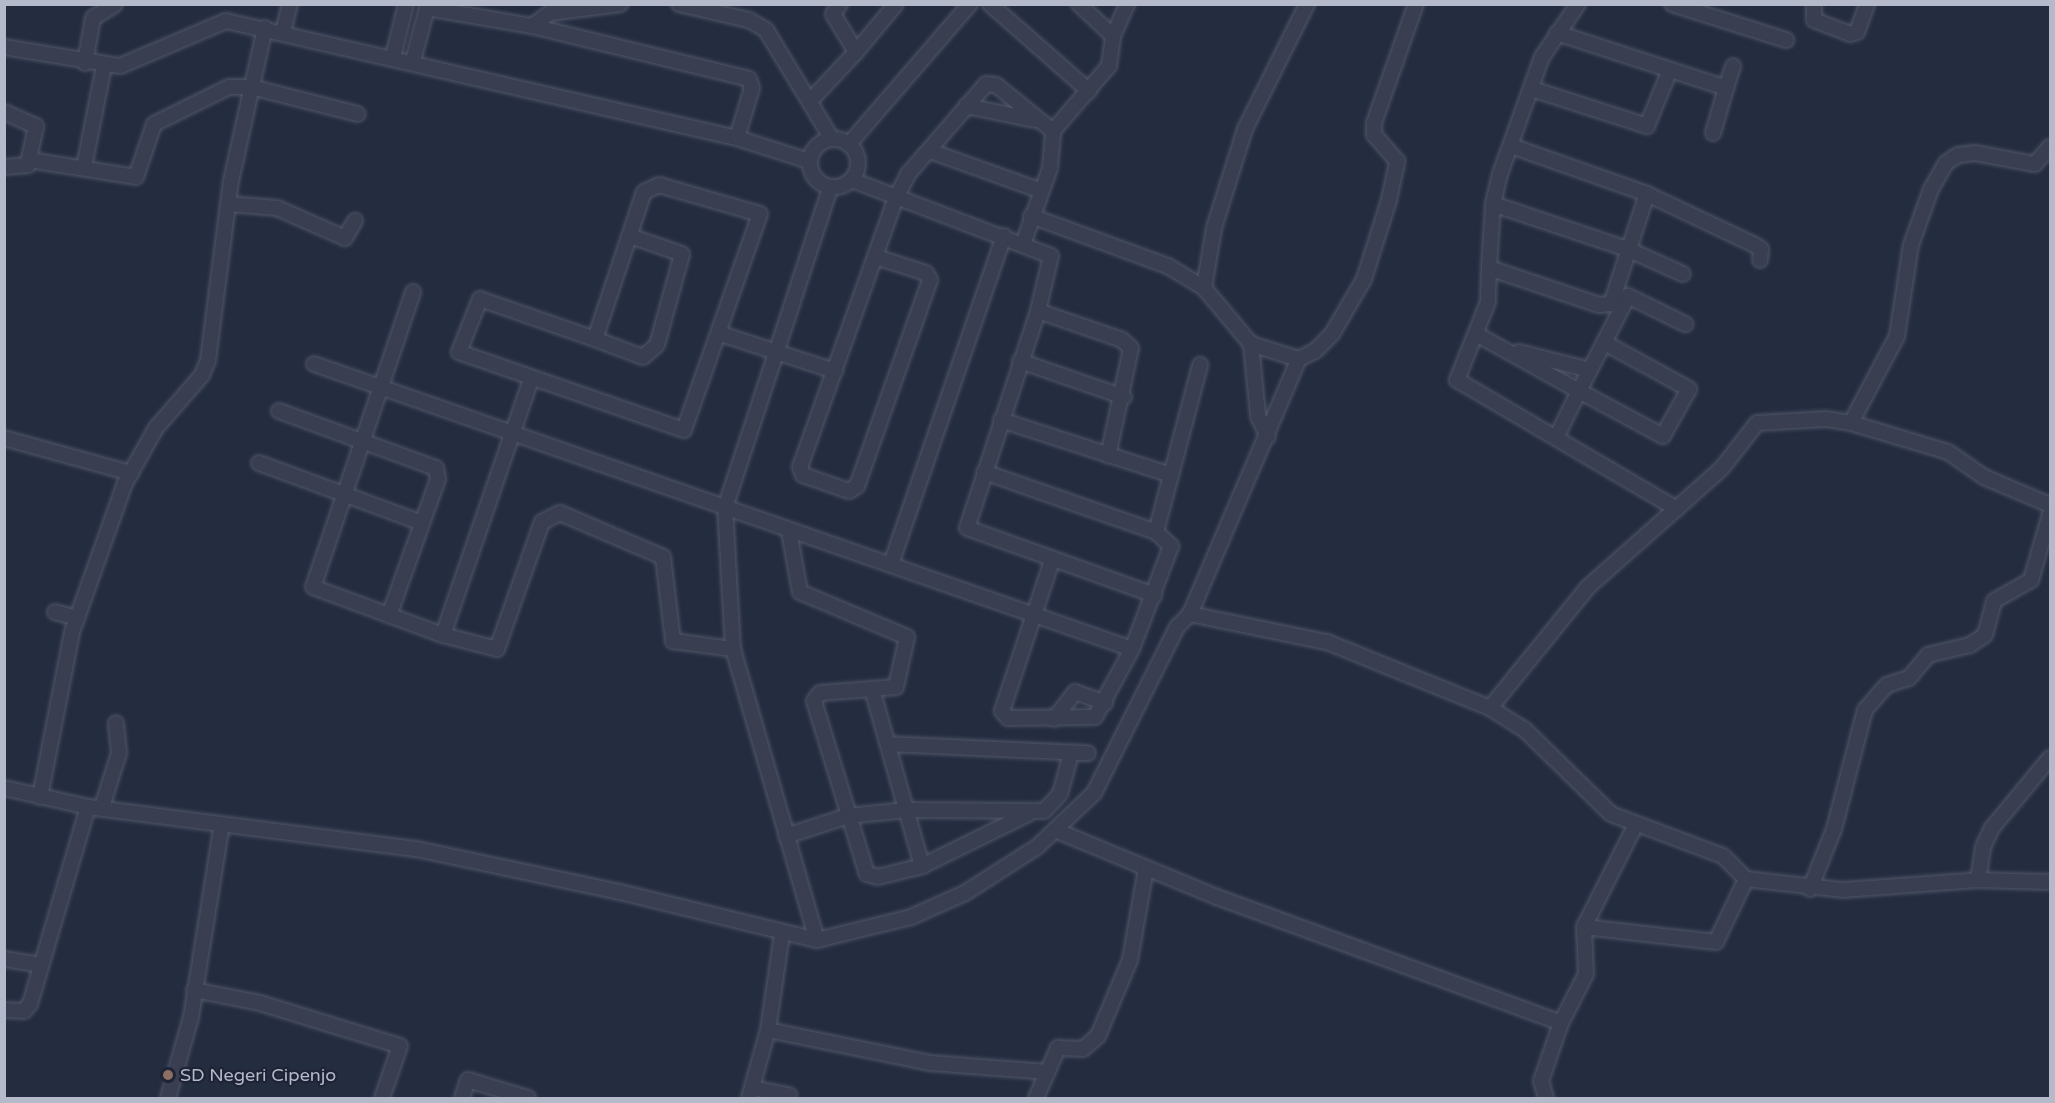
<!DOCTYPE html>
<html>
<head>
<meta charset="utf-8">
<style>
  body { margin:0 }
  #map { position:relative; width:2055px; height:1103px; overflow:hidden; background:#242c40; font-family:"Varela Round",sans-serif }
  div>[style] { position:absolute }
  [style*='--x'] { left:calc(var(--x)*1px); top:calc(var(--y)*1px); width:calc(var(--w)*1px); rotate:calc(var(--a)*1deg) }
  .roads { filter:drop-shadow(0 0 2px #515768) drop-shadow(0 0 2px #515768) }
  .minor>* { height:14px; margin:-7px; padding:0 7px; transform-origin:7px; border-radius:7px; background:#393f50 }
  .minor>.ring { margin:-7px; padding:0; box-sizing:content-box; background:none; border:14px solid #393f50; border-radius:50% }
  .dots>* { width:16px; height:16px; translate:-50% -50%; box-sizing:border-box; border:3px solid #1e2435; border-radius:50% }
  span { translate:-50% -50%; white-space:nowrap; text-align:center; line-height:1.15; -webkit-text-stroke:4.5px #1e2435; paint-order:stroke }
  .poi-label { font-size:18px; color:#b5bacb }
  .left { translate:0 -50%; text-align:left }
  .frame { position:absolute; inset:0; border:6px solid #b5bacb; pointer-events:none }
</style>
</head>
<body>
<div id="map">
  <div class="roads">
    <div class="minor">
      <div style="--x:679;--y:4;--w:72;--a:12.9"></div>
      <div style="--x:749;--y:20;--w:20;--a:30"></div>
      <div style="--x:766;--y:30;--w:127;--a:58.8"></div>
      <div style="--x:990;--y:4;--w:132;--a:41.3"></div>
      <div style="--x:1079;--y:4;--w:47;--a:43.3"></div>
      <div style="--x:1672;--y:4;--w:120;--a:17.5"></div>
      <div style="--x:1814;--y:4;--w:16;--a:90"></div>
      <div style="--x:1814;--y:20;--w:39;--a:21"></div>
      <div style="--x:1850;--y:34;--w:7;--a:-16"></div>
      <div style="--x:1857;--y:32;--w:30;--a:-70"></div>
      <div style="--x:532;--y:26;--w:22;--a:-36"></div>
      <div style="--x:550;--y:13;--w:71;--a:-7.3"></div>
      <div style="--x:283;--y:32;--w:29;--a:-76"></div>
      <div style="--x:1557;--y:33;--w:178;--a:18"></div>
      <div style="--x:1726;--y:88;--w:23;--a:-72"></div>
      <div style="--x:4;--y:47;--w:118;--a:9.3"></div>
      <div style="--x:120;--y:66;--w:115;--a:-23"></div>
      <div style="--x:226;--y:21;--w:524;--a:12.9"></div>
      <div style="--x:737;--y:138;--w:76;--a:17.7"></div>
      <div style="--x:856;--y:52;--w:62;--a:-50.2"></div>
      <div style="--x:393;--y:57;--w:55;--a:-76.2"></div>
      <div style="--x:413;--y:61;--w:55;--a:-75.2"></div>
      <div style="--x:427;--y:8;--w:107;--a:9.7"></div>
      <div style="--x:532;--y:26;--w:223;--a:13.7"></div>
      <div style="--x:749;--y:79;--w:9;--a:72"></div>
      <div style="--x:752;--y:88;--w:52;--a:106.7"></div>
      <div style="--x:85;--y:63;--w:46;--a:-79.9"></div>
      <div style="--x:93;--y:18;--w:26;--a:-32"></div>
      <div style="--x:1532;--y:89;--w:121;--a:17.8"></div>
      <div style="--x:1647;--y:126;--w:58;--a:-67.8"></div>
      <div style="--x:812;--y:99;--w:64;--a:-46.9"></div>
      <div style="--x:856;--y:52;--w:44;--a:-121.2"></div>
      <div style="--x:833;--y:14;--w:12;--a:-55"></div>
      <div style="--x:966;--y:106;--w:70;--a:11.5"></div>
      <div style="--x:4;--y:112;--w:35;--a:24"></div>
      <div style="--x:36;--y:126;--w:40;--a:102"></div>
      <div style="--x:28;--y:165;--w:24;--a:175"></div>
      <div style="--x:1713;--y:133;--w:47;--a:-73.9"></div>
      <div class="ring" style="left:810px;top:139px;width:34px;height:34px"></div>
      <div style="--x:849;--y:144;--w:185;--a:-49.2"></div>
      <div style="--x:1511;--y:146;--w:144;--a:19.4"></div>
      <div style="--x:1647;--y:194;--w:116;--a:108.1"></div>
      <div style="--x:1611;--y:304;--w:12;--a:175"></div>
      <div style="--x:1599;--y:305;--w:116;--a:-161.4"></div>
      <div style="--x:1489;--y:268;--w:64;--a:-86.4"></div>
      <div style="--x:1493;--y:204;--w:31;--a:-77"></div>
      <div style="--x:1500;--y:174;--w:124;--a:-70.3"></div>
      <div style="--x:1542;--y:57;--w:64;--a:-55.8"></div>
      <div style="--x:930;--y:151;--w:116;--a:19.7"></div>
      <div style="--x:29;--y:160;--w:108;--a:9"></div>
      <div style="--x:136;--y:177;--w:56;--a:-71.2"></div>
      <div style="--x:154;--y:124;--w:84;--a:-26.3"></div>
      <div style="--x:229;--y:87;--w:22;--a:0"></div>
      <div style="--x:251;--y:87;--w:110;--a:14.2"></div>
      <div style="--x:84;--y:167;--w:103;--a:-78.8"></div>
      <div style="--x:852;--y:180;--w:213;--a:20.9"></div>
      <div style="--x:1051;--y:256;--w:57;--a:103.3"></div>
      <div style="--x:1038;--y:311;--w:228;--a:108.1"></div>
      <div style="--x:967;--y:528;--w:199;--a:19.7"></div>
      <div style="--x:659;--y:185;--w:105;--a:16"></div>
      <div style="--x:760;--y:214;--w:229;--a:109.4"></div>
      <div style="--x:684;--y:430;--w:238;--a:-160.9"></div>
      <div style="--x:459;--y:352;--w:57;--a:-68.4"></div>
      <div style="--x:480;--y:299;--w:122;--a:19.2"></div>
      <div style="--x:595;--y:339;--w:155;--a:-71.6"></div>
      <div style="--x:644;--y:192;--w:17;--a:-25"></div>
      <div style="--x:1647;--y:194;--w:119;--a:25.3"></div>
      <div style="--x:1755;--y:245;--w:7;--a:34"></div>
      <div style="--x:1761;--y:249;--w:11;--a:95"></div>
      <div style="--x:229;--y:204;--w:48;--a:4.8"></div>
      <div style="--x:277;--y:208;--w:74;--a:23.8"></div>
      <div style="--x:345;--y:238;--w:20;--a:-60"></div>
      <div style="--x:1493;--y:204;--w:141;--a:18.6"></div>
      <div style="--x:1627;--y:249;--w:61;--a:24.1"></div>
      <div style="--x:1031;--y:216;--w:146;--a:20.1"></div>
      <div style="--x:1168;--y:266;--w:42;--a:31.4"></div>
      <div style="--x:1204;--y:288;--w:73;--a:50"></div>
      <div style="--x:1251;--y:344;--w:50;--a:17.4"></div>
      <div style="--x:1299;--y:359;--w:18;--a:-27"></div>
      <div style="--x:1315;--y:351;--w:24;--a:-45"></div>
      <div style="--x:1332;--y:334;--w:64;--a:-59.8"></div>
      <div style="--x:1364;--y:279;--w:83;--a:-72.4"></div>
      <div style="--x:1389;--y:200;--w:40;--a:-78"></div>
      <div style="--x:1397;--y:161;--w:35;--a:-131"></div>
      <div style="--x:1374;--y:135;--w:12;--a:-90"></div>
      <div style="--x:1374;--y:123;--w:126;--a:-70.6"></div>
      <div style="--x:1023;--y:244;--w:81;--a:-70.4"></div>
      <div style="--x:1050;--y:168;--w:37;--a:-85"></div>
      <div style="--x:1053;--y:131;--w:86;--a:-49.3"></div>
      <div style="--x:1109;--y:66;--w:30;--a:-82"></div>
      <div style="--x:1113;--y:36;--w:35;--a:-66"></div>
      <div style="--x:876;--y:257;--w:52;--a:17.7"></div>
      <div style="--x:926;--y:273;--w:8;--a:60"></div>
      <div style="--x:930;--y:280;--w:219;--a:109.5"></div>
      <div style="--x:857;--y:486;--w:9;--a:148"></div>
      <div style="--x:849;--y:491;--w:49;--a:-160.8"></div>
      <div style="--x:803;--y:475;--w:9;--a:-111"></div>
      <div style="--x:800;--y:467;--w:286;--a:-70.4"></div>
      <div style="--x:896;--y:198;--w:28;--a:-63"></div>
      <div style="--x:909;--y:173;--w:118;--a:-49.1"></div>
      <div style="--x:986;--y:84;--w:10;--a:6"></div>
      <div style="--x:996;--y:85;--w:73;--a:38.9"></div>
      <div style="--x:1489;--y:268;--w:34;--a:92"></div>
      <div style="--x:1488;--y:302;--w:84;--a:111.7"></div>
      <div style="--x:1457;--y:380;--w:255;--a:30.4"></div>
      <div style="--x:1204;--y:288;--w:61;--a:-80.5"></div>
      <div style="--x:1214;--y:228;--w:104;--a:-72.6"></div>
      <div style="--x:1245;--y:129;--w:140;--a:-63.6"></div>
      <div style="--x:413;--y:292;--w:311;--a:108.7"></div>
      <div style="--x:313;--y:587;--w:139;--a:20.3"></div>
      <div style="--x:443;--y:635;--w:56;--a:14.5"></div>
      <div style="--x:497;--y:649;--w:135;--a:-70.5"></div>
      <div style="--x:542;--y:522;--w:20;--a:-27"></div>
      <div style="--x:560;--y:513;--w:112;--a:23.1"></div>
      <div style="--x:663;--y:557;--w:85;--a:83.2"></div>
      <div style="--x:673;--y:641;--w:61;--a:7.6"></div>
      <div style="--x:1038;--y:311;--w:89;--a:19"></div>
      <div style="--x:1122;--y:340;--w:12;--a:42"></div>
      <div style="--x:1131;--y:348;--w:110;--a:102"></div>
      <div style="--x:721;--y:334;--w:120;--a:18"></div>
      <div style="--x:1476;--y:334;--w:118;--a:29"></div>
      <div style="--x:1579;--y:391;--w:52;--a:116.1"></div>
      <div style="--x:595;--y:339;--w:51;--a:20.6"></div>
      <div style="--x:643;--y:357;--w:18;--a:-41"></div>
      <div style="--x:657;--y:345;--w:94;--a:-74.6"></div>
      <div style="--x:682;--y:254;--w:55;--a:-160.9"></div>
      <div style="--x:1605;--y:343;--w:96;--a:28.7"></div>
      <div style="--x:1689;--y:389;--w:54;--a:119"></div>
      <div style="--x:1663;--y:436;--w:95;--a:-151.8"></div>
      <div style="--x:1579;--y:391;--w:107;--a:-62.7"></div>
      <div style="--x:1628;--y:296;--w:64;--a:26.2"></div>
      <div style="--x:1251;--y:344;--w:72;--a:84.4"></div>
      <div style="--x:1258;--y:416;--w:23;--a:65"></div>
      <div style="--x:1519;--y:352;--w:73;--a:14.2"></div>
      <div style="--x:1020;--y:361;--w:110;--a:19.1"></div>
      <div style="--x:314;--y:364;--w:866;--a:19.21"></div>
      <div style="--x:279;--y:411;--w:167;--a:20"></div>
      <div style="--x:436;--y:468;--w:11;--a:80"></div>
      <div style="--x:438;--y:479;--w:145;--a:109.7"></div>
      <div style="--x:1001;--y:420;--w:176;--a:17.9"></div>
      <div style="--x:1851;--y:423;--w:101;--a:16.6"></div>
      <div style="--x:1948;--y:452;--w:44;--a:34.8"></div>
      <div style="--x:1984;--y:477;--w:72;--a:23"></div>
      <div style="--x:4;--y:438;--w:132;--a:15.4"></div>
      <div style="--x:259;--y:463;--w:171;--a:20.2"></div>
      <div style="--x:984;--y:472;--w:182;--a:19.2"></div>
      <div style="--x:1156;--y:532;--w:21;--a:43"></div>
      <div style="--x:1171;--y:546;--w:110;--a:110.7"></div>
      <div style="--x:1132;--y:649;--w:77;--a:118.6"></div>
      <div style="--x:1095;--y:717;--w:87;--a:179.3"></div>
      <div style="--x:1008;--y:718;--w:9;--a:-131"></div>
      <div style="--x:1002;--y:711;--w:158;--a:-71.6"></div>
      <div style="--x:789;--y:531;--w:62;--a:79.8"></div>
      <div style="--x:800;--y:592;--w:116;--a:22.8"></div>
      <div style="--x:907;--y:637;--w:51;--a:102.4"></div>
      <div style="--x:896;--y:687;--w:76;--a:175.5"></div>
      <div style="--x:820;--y:693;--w:10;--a:127"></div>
      <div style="--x:814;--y:701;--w:181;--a:73"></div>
      <div style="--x:867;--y:874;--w:11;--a:15"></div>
      <div style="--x:878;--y:877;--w:45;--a:-14"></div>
      <div style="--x:922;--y:866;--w:118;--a:-26.1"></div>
      <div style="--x:1156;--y:532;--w:173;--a:-75.2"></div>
      <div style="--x:891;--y:564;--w:347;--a:-71"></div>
      <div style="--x:55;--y:612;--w:23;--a:15"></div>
      <div style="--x:1190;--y:614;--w:277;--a:-66.9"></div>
      <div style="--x:443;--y:635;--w:270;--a:-71"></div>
      <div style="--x:872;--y:689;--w:184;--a:74.2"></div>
      <div style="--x:1490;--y:708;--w:40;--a:32"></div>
      <div style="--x:1524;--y:729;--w:122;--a:44.3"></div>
      <div style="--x:1611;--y:814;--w:120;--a:20.6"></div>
      <div style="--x:1723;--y:856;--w:33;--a:45"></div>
      <div style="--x:1746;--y:879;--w:98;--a:6.5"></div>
      <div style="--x:1843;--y:890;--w:135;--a:-4.2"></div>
      <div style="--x:1978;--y:880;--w:72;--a:1.6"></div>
      <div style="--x:1054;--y:719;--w:34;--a:-52"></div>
      <div style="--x:1075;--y:692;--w:32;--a:20"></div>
      <div style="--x:888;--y:744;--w:200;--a:2.6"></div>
      <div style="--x:4;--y:788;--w:86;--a:12.7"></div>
      <div style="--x:88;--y:807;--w:332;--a:7.3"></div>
      <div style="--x:417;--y:849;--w:208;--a:12"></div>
      <div style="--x:620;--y:892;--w:203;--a:13.7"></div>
      <div style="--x:817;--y:940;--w:97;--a:-13.7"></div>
      <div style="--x:911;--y:917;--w:59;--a:-24"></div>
      <div style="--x:965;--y:893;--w:85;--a:-32.6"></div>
      <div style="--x:1037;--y:847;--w:79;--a:-43.5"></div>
      <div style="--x:1094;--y:793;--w:186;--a:-63.4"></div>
      <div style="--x:1177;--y:627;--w:18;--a:-45"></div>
      <div style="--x:1190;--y:614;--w:140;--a:11.6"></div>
      <div style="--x:1327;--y:642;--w:176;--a:22"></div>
      <div style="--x:1490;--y:708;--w:156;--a:-51"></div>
      <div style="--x:1588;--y:587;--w:179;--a:-41.6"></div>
      <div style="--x:1722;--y:468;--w:57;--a:-52.1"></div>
      <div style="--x:1757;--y:423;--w:69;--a:-3.3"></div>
      <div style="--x:1826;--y:419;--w:25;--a:9"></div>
      <div style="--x:1851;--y:423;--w:98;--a:-62.1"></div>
      <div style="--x:1897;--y:336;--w:92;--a:-81.3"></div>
      <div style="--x:1911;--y:245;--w:59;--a:-70.3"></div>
      <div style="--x:1931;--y:189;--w:30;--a:-60"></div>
      <div style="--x:1946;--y:163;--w:14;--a:-34"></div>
      <div style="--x:1958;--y:155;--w:17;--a:-7"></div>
      <div style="--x:1975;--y:153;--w:61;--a:10.4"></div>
      <div style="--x:2035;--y:164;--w:23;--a:-49"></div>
      <div style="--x:40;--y:797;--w:168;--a:-79"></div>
      <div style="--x:72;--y:632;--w:158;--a:-70.4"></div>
      <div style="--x:125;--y:483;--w:63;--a:-60.6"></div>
      <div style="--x:156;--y:428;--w:70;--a:-49"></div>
      <div style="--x:202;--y:375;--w:16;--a:-68"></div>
      <div style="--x:208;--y:360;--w:180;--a:-82.7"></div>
      <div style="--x:231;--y:181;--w:157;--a:-77.5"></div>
      <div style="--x:102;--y:807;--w:57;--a:-72.5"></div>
      <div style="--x:119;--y:753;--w:30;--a:-96"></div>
      <div style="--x:1055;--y:830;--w:175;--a:22.5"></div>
      <div style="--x:1217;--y:897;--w:366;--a:20.1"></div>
      <div style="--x:786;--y:836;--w:65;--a:-17.9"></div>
      <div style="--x:848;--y:816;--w:59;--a:-5.8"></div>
      <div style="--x:907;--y:810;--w:137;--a:0.4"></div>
      <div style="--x:1044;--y:811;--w:23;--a:-47"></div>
      <div style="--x:1060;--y:794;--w:41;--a:-74.6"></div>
      <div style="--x:1978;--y:880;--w:33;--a:-81"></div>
      <div style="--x:1983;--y:847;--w:21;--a:-65"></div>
      <div style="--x:1992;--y:828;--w:91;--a:-50.4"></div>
      <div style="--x:1810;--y:889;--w:65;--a:-68.2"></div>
      <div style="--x:1834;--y:829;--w:123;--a:-75.4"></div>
      <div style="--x:1865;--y:710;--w:33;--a:-49"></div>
      <div style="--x:1887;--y:685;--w:23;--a:-18"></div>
      <div style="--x:1909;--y:678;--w:30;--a:-50"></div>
      <div style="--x:1928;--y:655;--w:43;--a:-13.4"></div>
      <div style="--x:1970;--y:645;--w:18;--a:-34"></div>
      <div style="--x:1985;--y:635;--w:35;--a:-75"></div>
      <div style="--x:1994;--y:601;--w:43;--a:-29.6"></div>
      <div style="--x:2031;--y:580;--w:69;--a:-73.9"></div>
      <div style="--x:1584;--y:927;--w:133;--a:6.5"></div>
      <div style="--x:1716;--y:942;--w:70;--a:-64.5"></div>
      <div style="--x:817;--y:940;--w:303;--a:-106.1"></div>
      <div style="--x:733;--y:649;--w:141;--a:-93.2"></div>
      <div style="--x:725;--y:508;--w:337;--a:-71.8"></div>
      <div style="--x:4;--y:959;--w:36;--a:9"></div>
      <div style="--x:194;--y:990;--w:67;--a:11.1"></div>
      <div style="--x:260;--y:1003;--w:146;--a:17.1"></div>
      <div style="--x:400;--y:1046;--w:55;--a:109.1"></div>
      <div style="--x:4;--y:1010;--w:20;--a:3"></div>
      <div style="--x:24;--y:1011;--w:9;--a:-49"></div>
      <div style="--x:30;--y:1004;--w:205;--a:-73.6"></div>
      <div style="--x:768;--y:1030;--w:165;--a:11.5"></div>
      <div style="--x:930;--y:1063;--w:118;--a:4.4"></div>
      <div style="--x:752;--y:1088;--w:38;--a:11"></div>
      <div style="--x:168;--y:1098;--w:84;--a:-74.1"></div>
      <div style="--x:191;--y:1017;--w:195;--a:-80.9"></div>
      <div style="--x:462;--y:1098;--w:19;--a:-72"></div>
      <div style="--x:468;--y:1080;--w:63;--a:16.7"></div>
      <div style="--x:749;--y:1098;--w:71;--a:-74.4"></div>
      <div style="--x:768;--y:1030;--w:97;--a:-81.7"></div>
      <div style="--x:1036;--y:1098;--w:55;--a:-66.3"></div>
      <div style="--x:1058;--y:1048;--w:25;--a:2"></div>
      <div style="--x:1083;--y:1049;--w:20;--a:-41"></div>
      <div style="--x:1098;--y:1036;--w:82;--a:-67.2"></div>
      <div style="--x:1130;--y:960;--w:93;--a:-80.1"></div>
      <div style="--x:1546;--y:1098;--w:18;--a:-106"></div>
      <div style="--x:1541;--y:1081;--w:61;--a:-71"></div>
      <div style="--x:1561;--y:1023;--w:55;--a:-63"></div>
      <div style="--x:1586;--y:974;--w:47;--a:-92.4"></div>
      <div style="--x:1584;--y:927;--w:113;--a:-63.2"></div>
    </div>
  </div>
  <div class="dots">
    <div style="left:168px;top:1075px;background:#8d6e63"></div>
  </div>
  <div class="poi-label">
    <span class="left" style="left:180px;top:1075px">SD Negeri Cipenjo</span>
  </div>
  <div class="frame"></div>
</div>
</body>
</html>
